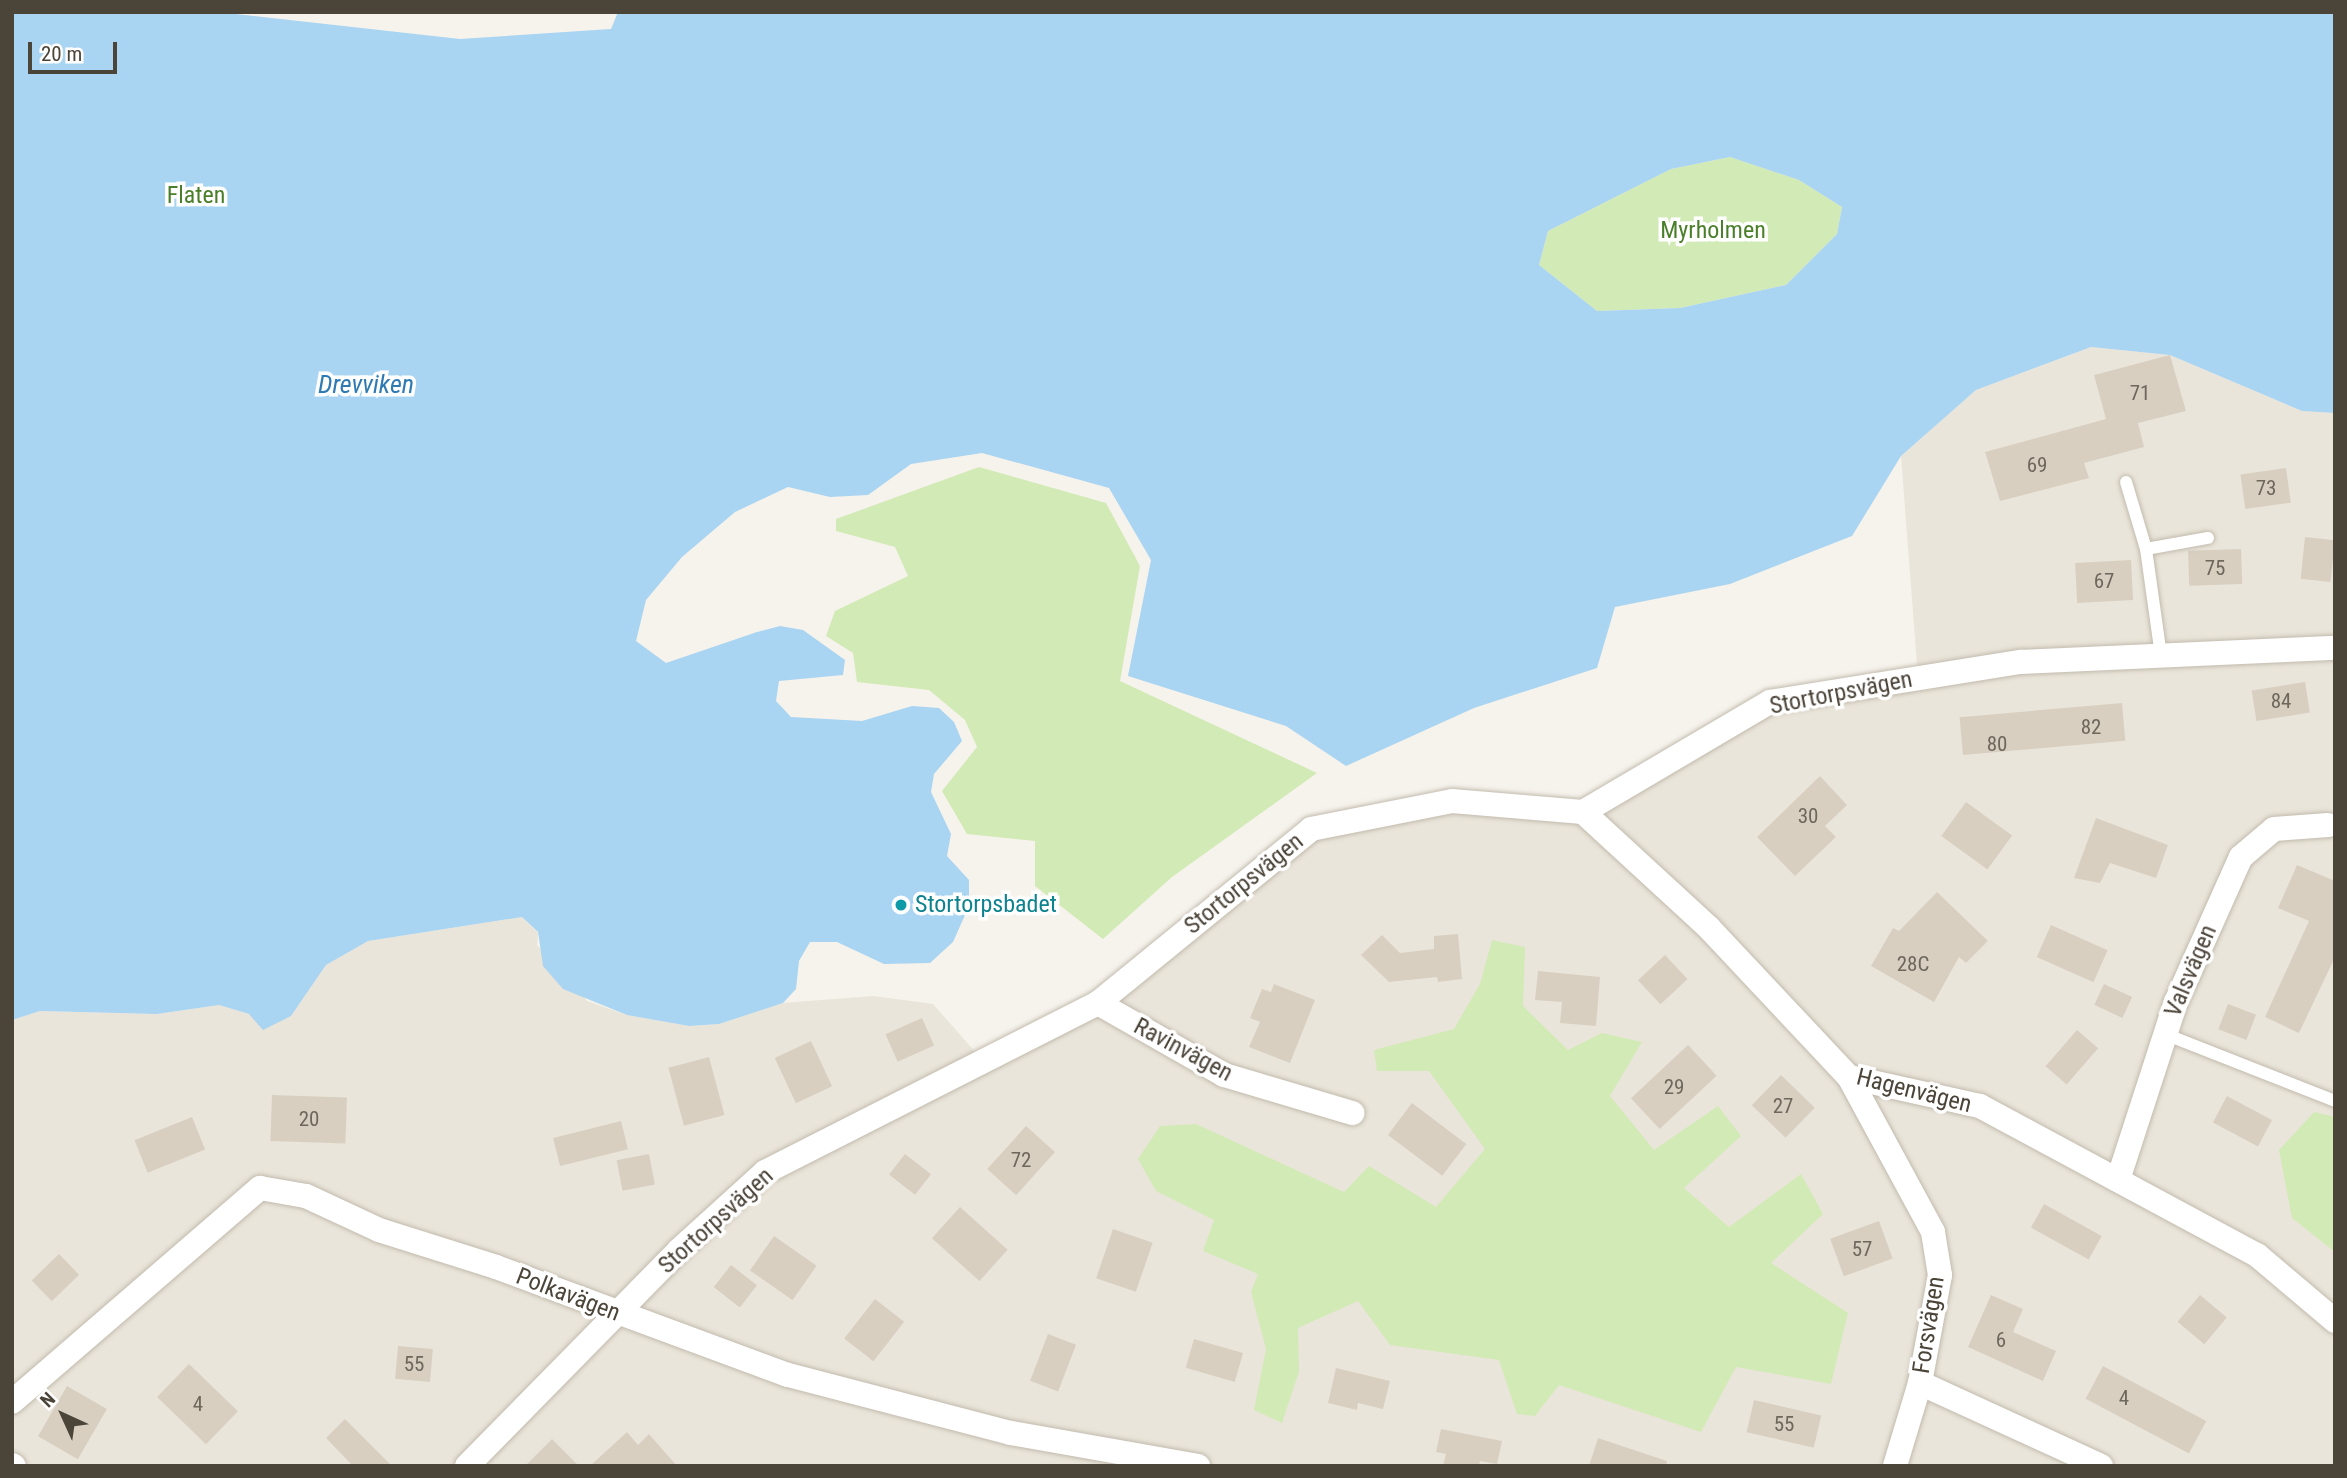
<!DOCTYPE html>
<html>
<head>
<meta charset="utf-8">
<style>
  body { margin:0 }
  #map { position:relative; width:2347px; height:1478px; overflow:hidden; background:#f6f3ec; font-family:"Roboto Condensed",sans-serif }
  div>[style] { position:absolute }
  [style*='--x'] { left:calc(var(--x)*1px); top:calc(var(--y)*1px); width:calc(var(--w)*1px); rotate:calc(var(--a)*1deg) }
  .residential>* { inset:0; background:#eae5da }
  .green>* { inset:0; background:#d2eab5 }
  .water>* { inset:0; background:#a9d4f2 }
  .building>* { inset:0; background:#d8cfc1; transform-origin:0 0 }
  .roads { filter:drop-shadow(0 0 2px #c2bbae) drop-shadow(0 0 2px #c2bbae) }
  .service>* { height:12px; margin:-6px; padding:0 6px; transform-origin:6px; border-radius:6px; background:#fff }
  .minor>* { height:24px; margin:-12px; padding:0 12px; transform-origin:12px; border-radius:12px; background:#fff }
  .dots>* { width:19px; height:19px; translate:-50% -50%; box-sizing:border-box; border:4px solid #fff; border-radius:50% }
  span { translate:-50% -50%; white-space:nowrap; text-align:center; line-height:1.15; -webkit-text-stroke:7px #fff; paint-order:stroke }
  .number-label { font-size:21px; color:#6e675b }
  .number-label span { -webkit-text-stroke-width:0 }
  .park-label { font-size:24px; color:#4a7f2a }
  .street-label { font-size:24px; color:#4b4439 }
  .culture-label { font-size:24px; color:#0d838f }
  .left { translate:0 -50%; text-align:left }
  .water-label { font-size:26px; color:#2e7ab2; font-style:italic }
  .frame { position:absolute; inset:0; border:14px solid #4b4439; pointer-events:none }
  .north { position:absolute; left:28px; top:1380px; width:70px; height:70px; -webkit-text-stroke:5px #fff; paint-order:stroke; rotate:315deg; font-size:19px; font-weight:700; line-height:28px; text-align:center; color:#4b4439 }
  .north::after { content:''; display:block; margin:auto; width:24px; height:32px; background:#4b4439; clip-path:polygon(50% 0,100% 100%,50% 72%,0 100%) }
  .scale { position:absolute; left:28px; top:42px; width:89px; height:32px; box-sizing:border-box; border:4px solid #4b4439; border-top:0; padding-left:9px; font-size:21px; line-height:24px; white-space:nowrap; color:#4b4439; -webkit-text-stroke:5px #fff; paint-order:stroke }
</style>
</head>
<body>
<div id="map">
  <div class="residential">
    <div style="clip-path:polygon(2091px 347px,2170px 355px,2302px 411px,2335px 413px,2335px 1466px,12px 1466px,12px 1020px,40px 1011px,157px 1014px,219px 1005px,249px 1014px,291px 1016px,326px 965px,368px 941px,522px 917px,538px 933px,537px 945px,587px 1001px,627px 1015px,689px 1026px,719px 1024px,783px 1003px,873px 996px,933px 1004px,984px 1062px,1098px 1003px,1311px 829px,1452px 801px,1583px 812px,1770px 702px,1918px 678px,1901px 456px,1976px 390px)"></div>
  </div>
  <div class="green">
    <div style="clip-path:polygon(1730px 157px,1799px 180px,1842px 207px,1837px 234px,1786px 285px,1680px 308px,1597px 311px,1539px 265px,1548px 231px,1671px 169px)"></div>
    <div style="clip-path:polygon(979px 467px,1106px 503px,1140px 566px,1120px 681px,1317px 773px,1172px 877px,1103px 939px,1035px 886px,1035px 841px,967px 834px,942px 791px,977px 747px,965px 720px,929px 690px,857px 682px,853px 653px,826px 636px,835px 611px,908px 576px,895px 547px,836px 531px,836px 519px)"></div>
    <div style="clip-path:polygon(1492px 940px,1525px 947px,1523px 1006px,1568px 1050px,1602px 1033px,1642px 1042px,1610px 1096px,1654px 1150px,1718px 1106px,1741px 1136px,1684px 1188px,1729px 1227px,1801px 1174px,1823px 1214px,1771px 1263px,1848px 1313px,1831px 1384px,1736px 1367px,1701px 1432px,1559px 1385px,1535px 1416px,1517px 1414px,1499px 1360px,1390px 1345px,1358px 1301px,1298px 1328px,1299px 1372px,1282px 1423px,1254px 1410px,1266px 1349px,1251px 1292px,1258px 1274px,1203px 1251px,1214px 1220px,1156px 1191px,1138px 1159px,1160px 1126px,1196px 1124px,1344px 1192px,1369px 1166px,1436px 1207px,1485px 1149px,1429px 1071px,1377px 1071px,1374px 1050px,1454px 1029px,1480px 984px)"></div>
    <div style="clip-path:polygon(2314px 1112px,2335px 1117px,2335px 1252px,2292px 1218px,2279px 1150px)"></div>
  </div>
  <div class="water">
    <div style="clip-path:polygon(evenodd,12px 12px,218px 12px,460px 39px,611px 29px,618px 12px,2335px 12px,2335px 413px,2302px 411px,2170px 355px,2091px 347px,1976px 390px,1901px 456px,1852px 536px,1730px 584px,1615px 607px,1597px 668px,1474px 708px,1346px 766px,1286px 726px,1128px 676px,1151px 560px,1109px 488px,982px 453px,911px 464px,868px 495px,830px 497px,788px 487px,735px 512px,682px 557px,646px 600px,636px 641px,666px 663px,757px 632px,780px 626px,803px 630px,845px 660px,843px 675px,779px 681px,776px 701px,791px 717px,862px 721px,912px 706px,939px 708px,954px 722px,962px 741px,934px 774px,931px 792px,951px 834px,947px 856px,969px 880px,969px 906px,953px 942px,930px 963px,884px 964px,837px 942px,810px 942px,799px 961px,796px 989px,783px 1003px,719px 1024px,689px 1026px,627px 1015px,563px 989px,543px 966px,538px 932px,522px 917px,368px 941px,326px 965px,291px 1016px,263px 1030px,249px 1014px,219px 1005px,157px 1014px,40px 1011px,12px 1020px,12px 12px,1730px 157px,1799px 180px,1842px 207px,1837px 234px,1786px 285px,1680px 308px,1597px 311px,1539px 265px,1548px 231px,1671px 169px,1730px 157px)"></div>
  </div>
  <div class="building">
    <div style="clip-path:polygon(2170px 355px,2186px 411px,2138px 423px,2144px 447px,2084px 463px,2089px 478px,2000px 501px,1985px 452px,2106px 419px,2094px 375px)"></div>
    <div style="left:2286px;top:468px;width:35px;height:46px;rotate:82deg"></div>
    <div style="left:2305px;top:537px;width:30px;height:42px;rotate:6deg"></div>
    <div style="left:2241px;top:549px;width:35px;height:53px;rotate:88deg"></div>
    <div style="left:2131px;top:560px;width:40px;height:56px;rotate:87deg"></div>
    <div style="left:2305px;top:682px;width:31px;height:54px;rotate:81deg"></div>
    <div style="left:2122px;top:703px;width:38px;height:163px;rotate:85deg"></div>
    <div style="clip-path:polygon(1820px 776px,1847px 805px,1825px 826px,1836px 837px,1795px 876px,1757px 837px)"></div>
    <div style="left:1966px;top:802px;width:57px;height:42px;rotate:36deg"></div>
    <div style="clip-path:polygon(2096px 818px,2168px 845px,2156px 878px,2110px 863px,2100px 883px,2074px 878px)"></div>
    <div style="clip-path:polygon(2297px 865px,2335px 881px,2335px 957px,2299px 1033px,2265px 1017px,2309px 921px,2278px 908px)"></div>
    <div style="clip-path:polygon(1937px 892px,1988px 941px,1966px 963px,1959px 957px,1934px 1002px,1871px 966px,1893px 928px,1899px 931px)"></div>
    <div style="left:2051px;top:925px;width:62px;height:35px;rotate:24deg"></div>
    <div style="clip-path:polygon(1458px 934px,1462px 979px,1438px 982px,1437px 977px,1389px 982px,1361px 955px,1382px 935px,1400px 953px,1434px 949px,1434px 936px)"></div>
    <div style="left:1665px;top:955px;width:33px;height:37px;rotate:47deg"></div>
    <div style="clip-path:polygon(1538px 971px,1600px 977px,1596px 1026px,1560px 1023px,1562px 1002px,1535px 1000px)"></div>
    <div style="clip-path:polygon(1274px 984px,1315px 1000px,1290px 1063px,1249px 1047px,1260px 1022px,1250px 1018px,1262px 989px,1271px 992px)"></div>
    <div style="left:2104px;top:984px;width:31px;height:23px;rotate:25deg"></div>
    <div style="left:2228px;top:1004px;width:30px;height:27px;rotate:21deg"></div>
    <div style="left:922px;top:1018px;width:30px;height:40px;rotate:66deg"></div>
    <div style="left:2077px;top:1030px;width:28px;height:48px;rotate:41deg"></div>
    <div style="left:811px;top:1041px;width:50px;height:40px;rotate:65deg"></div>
    <div style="left:1688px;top:1045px;width:42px;height:78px;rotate:47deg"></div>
    <div style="left:709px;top:1057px;width:60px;height:42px;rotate:75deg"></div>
    <div style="left:1781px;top:1075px;width:47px;height:42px;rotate:44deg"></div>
    <div style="left:272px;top:1095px;width:75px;height:46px;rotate:2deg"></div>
    <div style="left:2227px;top:1096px;width:51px;height:30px;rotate:28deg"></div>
    <div style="left:1412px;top:1103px;width:68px;height:40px;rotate:37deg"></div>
    <div style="left:192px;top:1117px;width:35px;height:62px;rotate:68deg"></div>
    <div style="left:621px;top:1121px;width:29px;height:70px;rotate:76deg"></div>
    <div style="left:1026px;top:1126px;width:39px;height:58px;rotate:42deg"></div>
    <div style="left:649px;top:1154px;width:31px;height:33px;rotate:79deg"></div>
    <div style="left:905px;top:1154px;width:33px;height:26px;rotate:38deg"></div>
    <div style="left:2044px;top:1204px;width:66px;height:27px;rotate:29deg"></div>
    <div style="left:960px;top:1207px;width:64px;height:42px;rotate:42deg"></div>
    <div style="left:1879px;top:1221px;width:40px;height:52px;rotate:70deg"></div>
    <div style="left:1113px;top:1229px;width:42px;height:52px;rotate:19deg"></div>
    <div style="left:774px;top:1236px;width:52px;height:42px;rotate:35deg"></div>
    <div style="left:59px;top:1254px;width:29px;height:38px;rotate:46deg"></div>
    <div style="left:731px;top:1265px;width:33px;height:28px;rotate:38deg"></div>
    <div style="clip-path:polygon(1991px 1295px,2023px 1309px,2013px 1332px,2056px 1351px,2043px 1381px,1968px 1347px)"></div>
    <div style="left:2200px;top:1295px;width:35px;height:35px;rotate:40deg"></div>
    <div style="left:875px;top:1299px;width:37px;height:50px;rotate:38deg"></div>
    <div style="left:1048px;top:1334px;width:30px;height:50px;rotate:21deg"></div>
    <div style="left:1194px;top:1339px;width:51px;height:30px;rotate:16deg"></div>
    <div style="left:398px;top:1346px;width:35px;height:33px;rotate:5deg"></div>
    <div style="left:189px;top:1364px;width:68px;height:46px;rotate:44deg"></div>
    <div style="left:2103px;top:1366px;width:117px;height:37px;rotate:28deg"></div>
    <div style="clip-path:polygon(1336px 1368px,1390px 1381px,1383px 1409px,1358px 1403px,1357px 1410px,1328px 1403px)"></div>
    <div style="left:67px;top:1386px;width:46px;height:58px;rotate:30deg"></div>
    <div style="left:1754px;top:1400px;width:69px;height:33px;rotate:13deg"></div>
    <div style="clip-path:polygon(345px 1419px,392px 1466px,353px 1466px,326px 1438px)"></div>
    <div style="clip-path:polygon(1441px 1429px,1502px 1441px,1497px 1464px,1480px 1461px,1479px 1466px,1443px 1466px,1446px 1454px,1436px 1452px)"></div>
    <div style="clip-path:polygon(627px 1432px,638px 1445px,649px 1434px,677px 1466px,590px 1466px)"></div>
    <div style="clip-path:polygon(1598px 1438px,1667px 1461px,1666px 1466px,1589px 1466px)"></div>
    <div style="clip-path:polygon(552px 1439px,579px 1466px,525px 1466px)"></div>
  </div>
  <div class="roads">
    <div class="service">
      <div style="--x:2126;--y:482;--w:70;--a:73.4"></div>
      <div style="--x:2146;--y:549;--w:108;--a:82"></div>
      <div style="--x:2146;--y:549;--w:63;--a:-10.1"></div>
      <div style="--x:2165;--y:1034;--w:183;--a:21.5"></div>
    </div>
    <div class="minor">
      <div style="--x:1583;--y:812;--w:171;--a:42.6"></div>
      <div style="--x:1709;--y:928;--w:204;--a:46.8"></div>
      <div style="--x:1849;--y:1077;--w:176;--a:61.5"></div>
      <div style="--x:1933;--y:1232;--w:44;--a:80.8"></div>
      <div style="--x:1940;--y:1275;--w:110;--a:100.5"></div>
      <div style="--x:1920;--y:1383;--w:87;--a:106.8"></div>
      <div style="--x:1098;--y:1003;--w:145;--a:29.7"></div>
      <div style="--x:1224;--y:1075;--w:134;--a:16.5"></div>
      <div style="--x:1849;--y:1077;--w:134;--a:12.5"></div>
      <div style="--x:1980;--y:1106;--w:315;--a:28.3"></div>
      <div style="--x:2257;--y:1255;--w:102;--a:40.2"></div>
      <div style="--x:2118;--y:1180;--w:187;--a:-72"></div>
      <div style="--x:2176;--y:1002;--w:159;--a:-65.9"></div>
      <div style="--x:2241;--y:857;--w:43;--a:-40.3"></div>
      <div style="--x:2274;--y:829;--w:54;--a:-4.2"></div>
      <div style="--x:1920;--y:1383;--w:199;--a:24.6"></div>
      <div style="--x:12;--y:1402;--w:328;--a:-40.8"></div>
      <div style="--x:260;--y:1188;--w:47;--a:9.9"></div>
      <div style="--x:306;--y:1196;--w:81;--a:25"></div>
      <div style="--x:379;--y:1230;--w:123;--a:17.5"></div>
      <div style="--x:496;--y:1267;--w:311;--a:20.3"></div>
      <div style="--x:788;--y:1375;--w:230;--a:14.6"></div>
      <div style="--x:1011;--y:1433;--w:190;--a:10"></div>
      <div style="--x:12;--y:1465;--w:2;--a:27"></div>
      <div style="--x:467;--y:1466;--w:303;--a:-45.5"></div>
      <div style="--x:679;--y:1250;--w:116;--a:-42.2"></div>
      <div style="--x:765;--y:1172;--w:373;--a:-26.9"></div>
      <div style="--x:1098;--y:1003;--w:275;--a:-39.2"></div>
      <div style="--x:1311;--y:829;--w:144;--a:-11.2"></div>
      <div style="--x:1452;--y:801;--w:131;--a:4.8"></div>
      <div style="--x:1583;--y:812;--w:217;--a:-30.5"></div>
      <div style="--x:1770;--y:702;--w:254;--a:-9.1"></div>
      <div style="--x:2021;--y:662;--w:314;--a:-2.6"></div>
    </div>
  </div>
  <div class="dots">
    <div style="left:901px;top:905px;background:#0f9aa8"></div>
  </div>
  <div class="number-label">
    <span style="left:2140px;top:393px">71</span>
    <span style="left:2037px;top:465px">69</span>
    <span style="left:2266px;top:488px">73</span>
    <span style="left:2215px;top:568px">75</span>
    <span style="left:2104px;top:581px">67</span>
    <span style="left:2281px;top:701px">84</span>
    <span style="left:2091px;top:727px">82</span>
    <span style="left:1997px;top:744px">80</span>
    <span style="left:1808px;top:816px">30</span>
    <span style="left:1913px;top:964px">28C</span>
    <span style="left:1674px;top:1087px">29</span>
    <span style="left:1783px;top:1106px">27</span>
    <span style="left:309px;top:1119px">20</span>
    <span style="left:1021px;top:1160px">72</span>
    <span style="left:1862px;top:1249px">57</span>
    <span style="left:2001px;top:1340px">6</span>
    <span style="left:414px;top:1364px">55</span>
    <span style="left:2124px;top:1398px">4</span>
    <span style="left:198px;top:1404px">4</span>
    <span style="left:1784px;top:1424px">55</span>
  </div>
  <div class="park-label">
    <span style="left:196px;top:196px">Flaten</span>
    <span style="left:1713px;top:231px">Myrholmen</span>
  </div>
  <div class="street-label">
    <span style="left:1841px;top:693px;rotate:-11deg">Stortorpsvägen</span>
    <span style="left:1244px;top:884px;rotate:-39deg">Stortorpsvägen</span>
    <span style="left:2191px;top:971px;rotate:-67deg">Valsvägen</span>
    <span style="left:1183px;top:1050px;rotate:28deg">Ravinvägen</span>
    <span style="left:1914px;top:1091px;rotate:14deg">Hagenvägen</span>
    <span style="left:716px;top:1221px;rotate:-42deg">Stortorpsvägen</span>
    <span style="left:568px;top:1295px;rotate:21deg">Polkavägen</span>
    <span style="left:1929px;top:1325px;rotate:-81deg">Forsvägen</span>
  </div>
  <div class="culture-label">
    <span class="left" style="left:915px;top:905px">Stortorpsbadet</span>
  </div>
  <div class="water-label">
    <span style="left:366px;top:385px">Drevviken</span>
  </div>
  <div class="frame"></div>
  <div class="north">N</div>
  <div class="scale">20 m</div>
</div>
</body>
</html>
